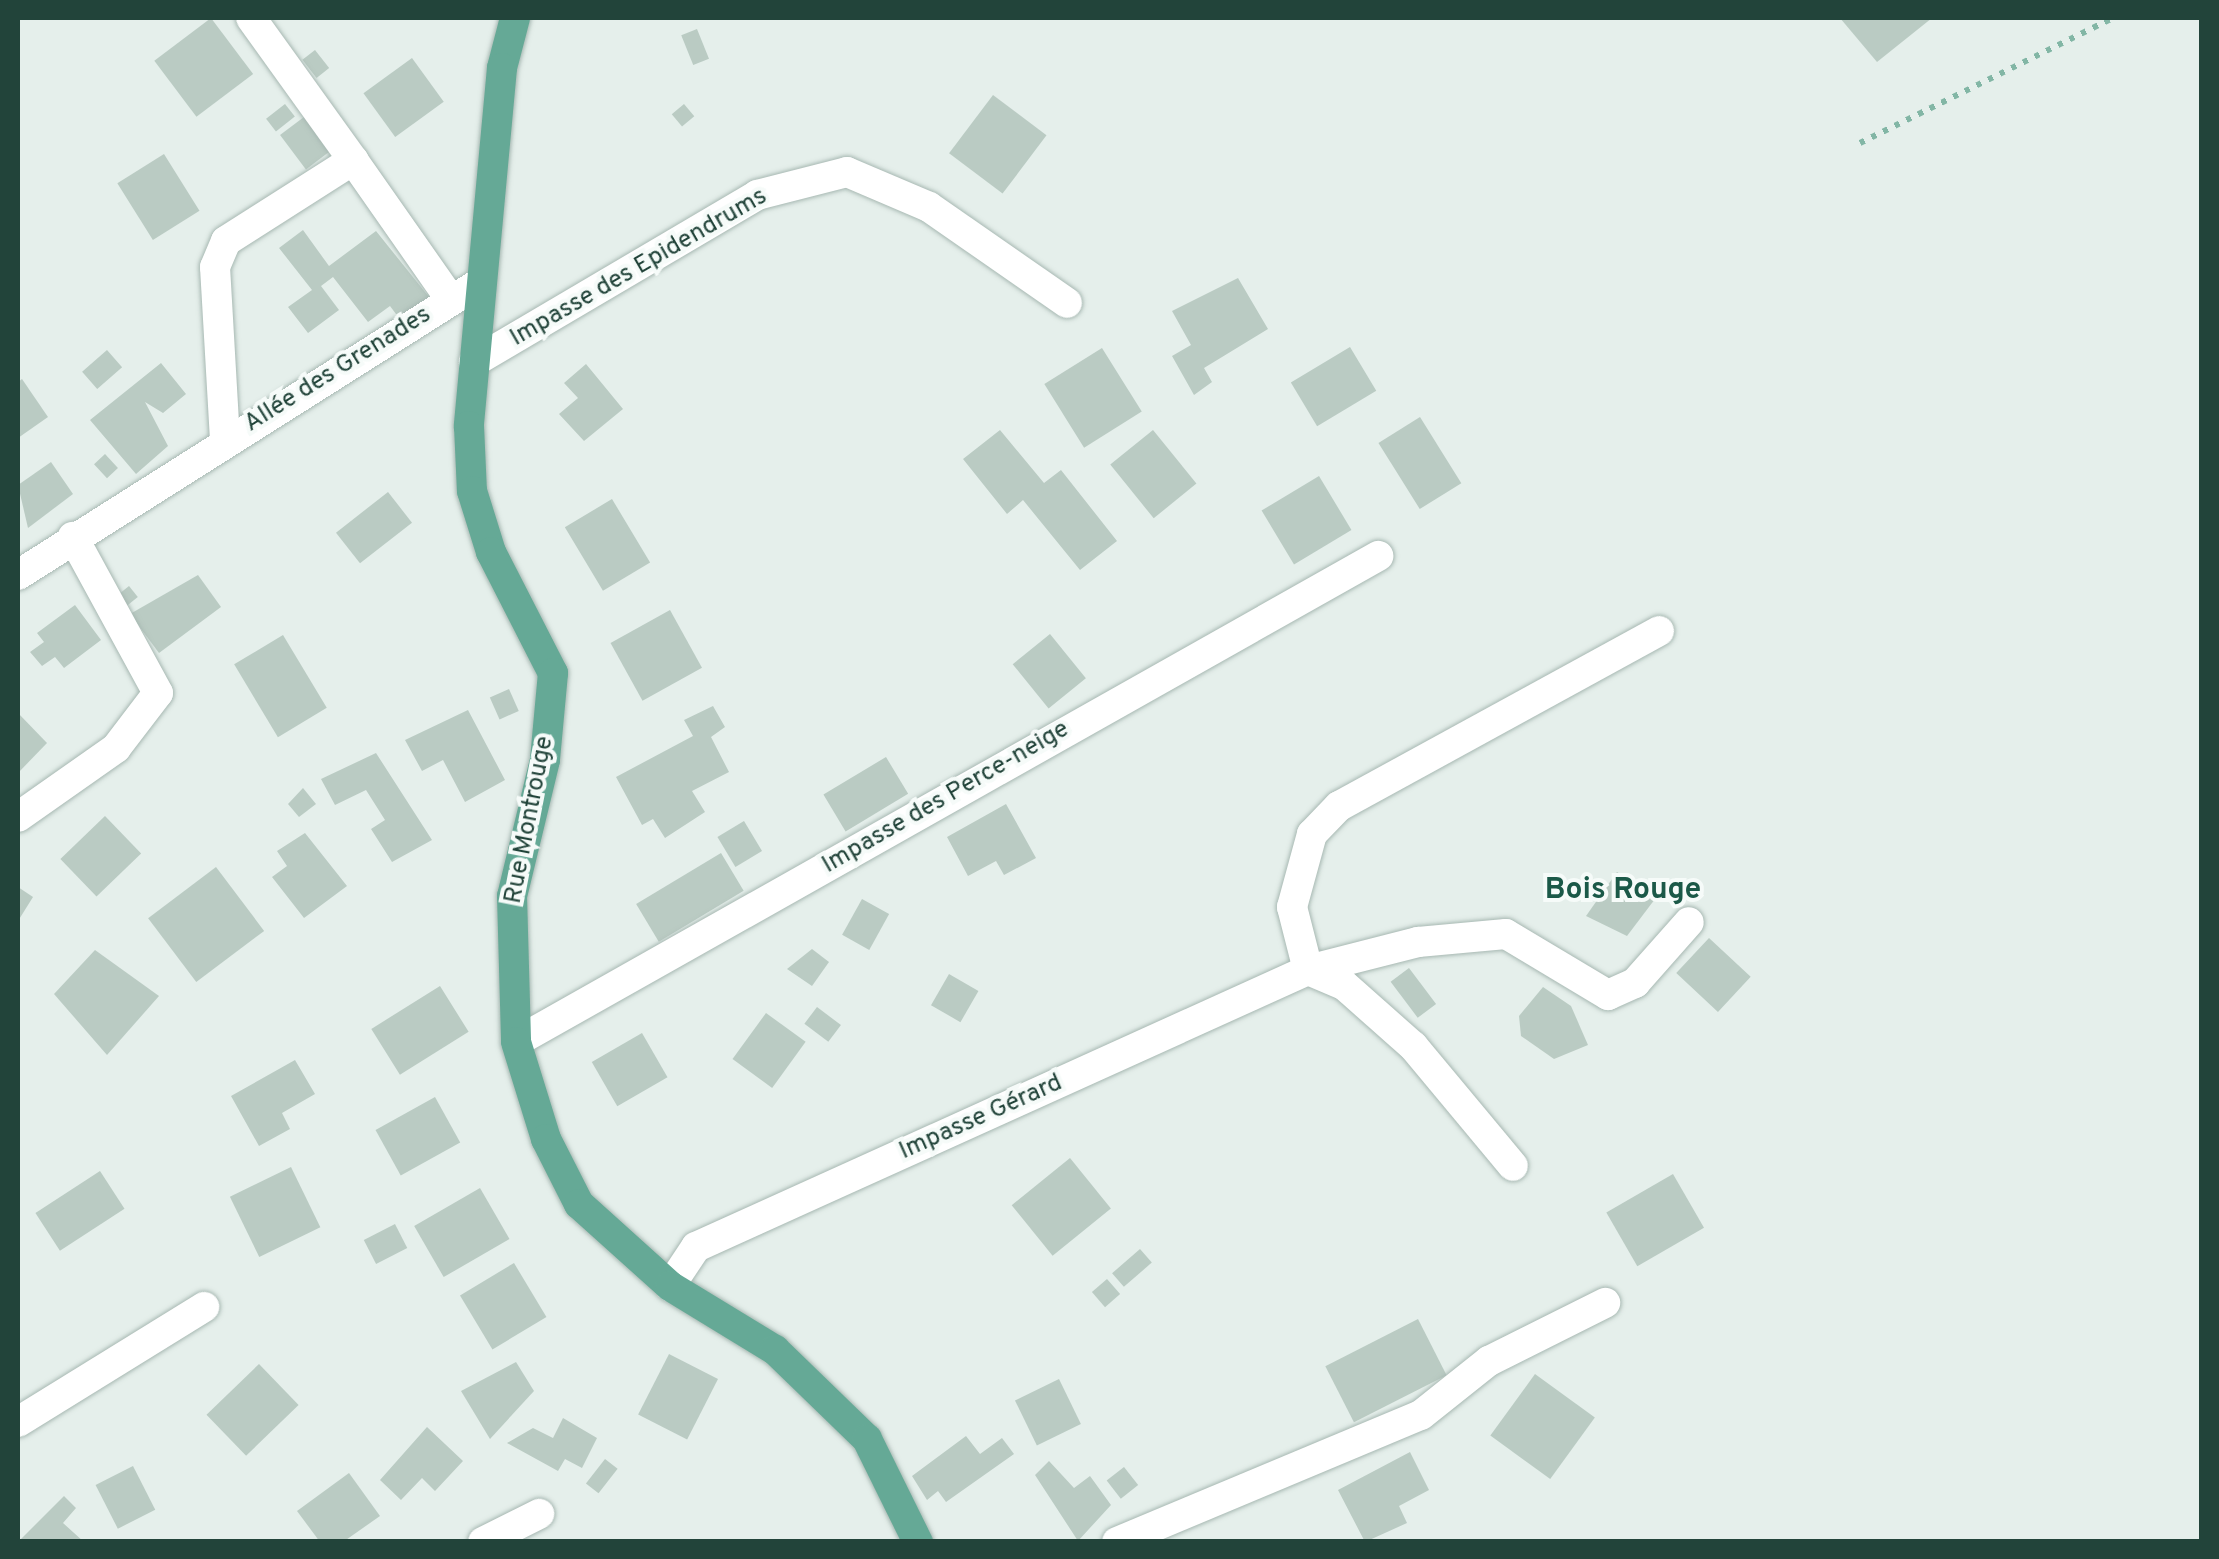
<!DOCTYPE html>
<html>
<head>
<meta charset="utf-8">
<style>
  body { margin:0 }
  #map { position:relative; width:2219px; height:1559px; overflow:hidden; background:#e5efeb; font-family:Overpass,sans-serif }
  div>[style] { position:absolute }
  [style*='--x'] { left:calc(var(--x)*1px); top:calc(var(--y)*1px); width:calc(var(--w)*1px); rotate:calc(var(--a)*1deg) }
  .building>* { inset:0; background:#bacbc3; transform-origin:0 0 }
  .path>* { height:6px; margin-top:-3px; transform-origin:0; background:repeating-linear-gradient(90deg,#82b6a5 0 5px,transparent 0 13px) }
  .roads { filter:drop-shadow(0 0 2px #a7b8b2) drop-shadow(0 0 2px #a7b8b2) }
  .minor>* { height:30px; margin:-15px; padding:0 15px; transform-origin:15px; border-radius:15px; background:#fff }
  .major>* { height:30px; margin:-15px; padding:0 15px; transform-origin:15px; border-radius:15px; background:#65a996 }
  span { translate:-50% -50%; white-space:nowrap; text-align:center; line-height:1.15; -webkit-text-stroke:8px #f6fbf9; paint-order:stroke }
  .street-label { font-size:25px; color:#22443a }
  .quarter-label { font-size:30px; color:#1b5948; font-weight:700 }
  .frame { position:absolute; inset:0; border:20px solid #22443a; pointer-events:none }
</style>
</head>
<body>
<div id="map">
  <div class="building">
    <div style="left:211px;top:18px;width:70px;height:71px;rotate:53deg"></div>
    <div style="clip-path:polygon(1840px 18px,1932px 18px,1877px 62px)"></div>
    <div style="left:697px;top:29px;width:32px;height:17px;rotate:68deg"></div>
    <div style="left:315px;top:50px;width:23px;height:16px;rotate:52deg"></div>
    <div style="left:412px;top:58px;width:54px;height:60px;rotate:54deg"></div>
    <div style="left:993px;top:95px;width:67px;height:73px;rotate:37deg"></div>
    <div style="left:285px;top:104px;width:16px;height:24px;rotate:52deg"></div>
    <div style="left:684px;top:104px;width:16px;height:16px;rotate:50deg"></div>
    <div style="left:304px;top:117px;width:43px;height:30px;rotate:53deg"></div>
    <div style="left:164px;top:154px;width:67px;height:55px;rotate:58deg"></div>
    <div style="clip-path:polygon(303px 230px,329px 266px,376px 231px,429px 297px,399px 318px,390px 306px,368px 322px,333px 277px,321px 286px,339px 310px,308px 333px,288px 307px,312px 290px,279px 248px)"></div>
    <div style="clip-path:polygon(1238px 278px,1268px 329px,1204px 368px,1212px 382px,1194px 395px,1172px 356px,1191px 345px,1172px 311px)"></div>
    <div style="left:1350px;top:347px;width:51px;height:69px;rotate:59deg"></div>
    <div style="left:1102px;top:348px;width:75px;height:68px;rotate:58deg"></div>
    <div style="left:107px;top:350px;width:23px;height:33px;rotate:49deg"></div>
    <div style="clip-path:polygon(161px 363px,186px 394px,163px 413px,145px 402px,168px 446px,136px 474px,90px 420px)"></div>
    <div style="clip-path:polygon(586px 364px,623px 409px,584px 441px,559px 414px,578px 398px,564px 383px)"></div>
    <div style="clip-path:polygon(22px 379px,48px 417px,18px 438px,18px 382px)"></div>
    <div style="left:1420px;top:417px;width:78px;height:49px;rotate:58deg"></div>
    <div style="clip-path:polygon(1000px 430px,1044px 483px,1061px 470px,1117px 541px,1080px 570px,1023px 500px,1007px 514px,963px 459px)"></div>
    <div style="left:1153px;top:430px;width:69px;height:55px;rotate:51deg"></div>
    <div style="left:105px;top:454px;width:19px;height:15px;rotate:47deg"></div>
    <div style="clip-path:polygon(51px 462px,73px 494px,28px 528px,18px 485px)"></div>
    <div style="left:1319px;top:476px;width:63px;height:67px;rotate:59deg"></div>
    <div style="left:388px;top:492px;width:39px;height:66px;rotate:52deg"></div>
    <div style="left:612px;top:499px;width:74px;height:55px;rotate:59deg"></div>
    <div style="clip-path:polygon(198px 575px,221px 607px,159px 653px,130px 614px)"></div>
    <div style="left:129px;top:586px;width:14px;height:16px;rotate:51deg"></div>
    <div style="clip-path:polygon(75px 605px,101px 640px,64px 668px,55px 657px,42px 666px,30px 652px,44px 642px,37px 633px)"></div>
    <div style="left:670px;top:610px;width:66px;height:68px;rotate:61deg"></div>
    <div style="left:1050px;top:634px;width:57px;height:48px;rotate:51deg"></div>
    <div style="left:283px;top:635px;width:85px;height:57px;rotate:59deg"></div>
    <div style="left:509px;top:689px;width:24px;height:21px;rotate:66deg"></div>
    <div style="clip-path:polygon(713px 706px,725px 727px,711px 737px,729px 772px,692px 791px,705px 812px,665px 838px,653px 819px,642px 825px,616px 777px,693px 736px,684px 720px)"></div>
    <div style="clip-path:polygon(468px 710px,505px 780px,465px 802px,443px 760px,422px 771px,405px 740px)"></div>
    <div style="clip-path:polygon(18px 713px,47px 743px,18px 773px)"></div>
    <div style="clip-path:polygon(376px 753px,432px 840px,392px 862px,371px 829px,385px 820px,366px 790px,335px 805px,321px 779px)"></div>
    <div style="left:886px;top:757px;width:43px;height:73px;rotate:59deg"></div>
    <div style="clip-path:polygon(303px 788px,316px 804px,299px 817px,288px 804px)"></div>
    <div style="clip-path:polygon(1006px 804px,1036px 858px,1004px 875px,996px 861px,968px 876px,947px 837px)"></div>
    <div style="left:105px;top:816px;width:52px;height:62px;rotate:46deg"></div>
    <div style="left:744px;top:821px;width:35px;height:31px;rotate:59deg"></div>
    <div style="clip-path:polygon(305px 833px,347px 886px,304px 918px,272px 877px,287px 866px,277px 851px)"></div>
    <div style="left:721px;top:853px;width:44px;height:99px;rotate:59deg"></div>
    <div style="left:216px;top:867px;width:80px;height:85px;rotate:53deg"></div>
    <div style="clip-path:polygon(1617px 872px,1655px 899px,1627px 936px,1586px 916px)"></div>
    <div style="clip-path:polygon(18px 887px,33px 897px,18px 921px)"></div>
    <div style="left:862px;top:899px;width:31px;height:41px;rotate:29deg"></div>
    <div style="left:1709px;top:938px;width:57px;height:48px;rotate:43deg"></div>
    <div style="clip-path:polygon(812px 949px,829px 962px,812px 986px,787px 969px)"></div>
    <div style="clip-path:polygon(95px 950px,159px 996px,107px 1055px,54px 994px)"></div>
    <div style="left:1409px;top:968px;width:45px;height:23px;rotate:53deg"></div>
    <div style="left:949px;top:974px;width:34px;height:36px;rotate:30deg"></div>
    <div style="left:440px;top:986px;width:54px;height:81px;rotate:58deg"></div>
    <div style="clip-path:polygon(1543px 987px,1571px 1006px,1588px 1045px,1554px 1059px,1521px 1036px,1519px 1016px)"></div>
    <div style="left:817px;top:1007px;width:30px;height:21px;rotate:37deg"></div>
    <div style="left:766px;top:1013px;width:49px;height:57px;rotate:36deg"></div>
    <div style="left:642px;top:1033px;width:51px;height:58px;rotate:60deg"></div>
    <div style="clip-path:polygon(295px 1060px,315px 1094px,282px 1113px,290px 1129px,259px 1146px,231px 1096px)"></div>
    <div style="left:435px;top:1097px;width:52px;height:68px;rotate:61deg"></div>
    <div style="left:1070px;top:1158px;width:65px;height:75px;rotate:51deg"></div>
    <div style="left:291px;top:1167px;width:67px;height:68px;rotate:64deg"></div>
    <div style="left:100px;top:1171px;width:45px;height:77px;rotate:57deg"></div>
    <div style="left:1673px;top:1174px;width:62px;height:77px;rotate:60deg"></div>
    <div style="left:480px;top:1188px;width:59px;height:76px;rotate:60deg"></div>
    <div style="left:395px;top:1224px;width:27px;height:35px;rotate:63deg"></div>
    <div style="left:1140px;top:1249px;width:18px;height:37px;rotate:49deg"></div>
    <div style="left:514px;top:1263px;width:63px;height:63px;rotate:59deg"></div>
    <div style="left:1107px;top:1279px;width:20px;height:20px;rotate:49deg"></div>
    <div style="left:1418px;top:1319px;width:63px;height:104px;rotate:63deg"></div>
    <div style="left:669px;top:1354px;width:55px;height:68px;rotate:27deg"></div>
    <div style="clip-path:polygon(516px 1362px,534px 1391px,490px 1439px,461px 1391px)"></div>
    <div style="left:259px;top:1364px;width:57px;height:73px;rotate:46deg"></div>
    <div style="left:1535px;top:1374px;width:74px;height:76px;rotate:36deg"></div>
    <div style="left:1059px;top:1379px;width:50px;height:49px;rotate:64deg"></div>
    <div style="clip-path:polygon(563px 1418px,597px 1438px,582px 1468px,565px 1459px,558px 1471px,507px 1443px,533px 1428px,553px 1438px)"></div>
    <div style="clip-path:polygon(427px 1427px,463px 1461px,435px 1491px,422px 1478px,401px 1500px,380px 1480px)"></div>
    <div style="clip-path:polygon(966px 1436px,980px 1454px,1002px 1438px,1014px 1454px,946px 1502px,938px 1491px,927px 1500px,912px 1476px)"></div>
    <div style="clip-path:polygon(1410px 1452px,1429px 1490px,1399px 1506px,1407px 1523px,1365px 1542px,1338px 1490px)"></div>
    <div style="left:605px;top:1459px;width:16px;height:31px;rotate:38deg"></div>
    <div style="clip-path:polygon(1049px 1461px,1074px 1488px,1090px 1476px,1111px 1505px,1078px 1541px,1035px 1475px)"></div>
    <div style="left:133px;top:1466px;width:49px;height:42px;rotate:63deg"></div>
    <div style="left:1124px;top:1467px;width:23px;height:22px;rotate:52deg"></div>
    <div style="clip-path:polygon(349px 1473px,380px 1516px,343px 1542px,320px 1542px,297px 1511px)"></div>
    <div style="clip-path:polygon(64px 1496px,76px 1508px,63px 1523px,84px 1542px,18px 1542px)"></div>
  </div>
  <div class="path">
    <div style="--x:1860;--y:143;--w:282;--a:-26.3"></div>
  </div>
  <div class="roads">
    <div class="minor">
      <div style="--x:251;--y:18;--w:175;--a:54.3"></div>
      <div style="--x:474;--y:362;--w:329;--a:-30.5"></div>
      <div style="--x:757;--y:195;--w:93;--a:-14.3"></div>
      <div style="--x:847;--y:172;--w:89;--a:23.1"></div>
      <div style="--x:929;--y:207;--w:168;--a:34.8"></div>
      <div style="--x:225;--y:440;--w:173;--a:-93.3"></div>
      <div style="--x:215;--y:267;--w:28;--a:-67"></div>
      <div style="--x:226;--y:241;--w:151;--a:-32.5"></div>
      <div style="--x:353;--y:160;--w:171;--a:55"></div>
      <div style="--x:18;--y:575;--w:548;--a:-32.33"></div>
      <div style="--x:1659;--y:631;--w:365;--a:151.3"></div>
      <div style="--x:1339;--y:806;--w:39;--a:134"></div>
      <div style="--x:1312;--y:834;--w:76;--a:105.3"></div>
      <div style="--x:1292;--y:907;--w:65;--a:75.7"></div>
      <div style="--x:1308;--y:970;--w:114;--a:-14.3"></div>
      <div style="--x:1418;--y:942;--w:88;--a:-5.2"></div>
      <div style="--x:1506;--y:934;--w:119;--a:30.9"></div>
      <div style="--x:1608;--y:995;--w:30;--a:-24"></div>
      <div style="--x:1635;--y:983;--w:81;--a:-48.5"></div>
      <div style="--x:18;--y:817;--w:120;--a:-35.1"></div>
      <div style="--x:116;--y:748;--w:69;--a:-52.6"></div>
      <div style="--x:158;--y:693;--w:178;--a:-118.6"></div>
      <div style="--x:516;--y:1042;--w:990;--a:-29.41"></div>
      <div style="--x:670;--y:1286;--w:47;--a:-56.3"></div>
      <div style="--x:696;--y:1247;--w:672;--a:-24.35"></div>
      <div style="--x:1308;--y:970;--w:39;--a:23"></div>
      <div style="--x:1344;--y:985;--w:92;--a:41.5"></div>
      <div style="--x:1413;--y:1046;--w:156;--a:50.2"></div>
      <div style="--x:18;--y:1422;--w:219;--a:-31.7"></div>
      <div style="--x:483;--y:1542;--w:63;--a:-26.6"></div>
      <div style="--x:1117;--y:1542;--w:329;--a:-22.7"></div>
      <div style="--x:1421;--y:1415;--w:87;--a:-38.5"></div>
      <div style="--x:1489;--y:1361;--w:130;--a:-26.6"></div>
    </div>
    <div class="major">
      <div style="--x:515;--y:18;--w:52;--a:104.6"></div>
      <div style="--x:502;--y:68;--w:360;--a:95.3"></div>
      <div style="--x:469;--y:426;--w:65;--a:87.4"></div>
      <div style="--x:472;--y:491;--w:64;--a:72.7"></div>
      <div style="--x:491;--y:552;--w:136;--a:62.9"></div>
      <div style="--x:553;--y:673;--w:87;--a:95.3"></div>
      <div style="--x:545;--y:760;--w:140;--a:103.6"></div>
      <div style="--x:512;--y:896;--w:146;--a:88.4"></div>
      <div style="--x:516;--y:1042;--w:102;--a:72.8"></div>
      <div style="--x:546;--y:1139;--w:73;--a:63.1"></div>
      <div style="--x:579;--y:1204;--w:122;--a:42"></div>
      <div style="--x:670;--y:1286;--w:123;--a:31.4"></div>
      <div style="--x:775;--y:1350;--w:128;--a:44.1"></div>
      <div style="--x:867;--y:1439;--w:115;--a:63.7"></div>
    </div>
  </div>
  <div class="street-label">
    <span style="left:639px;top:268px;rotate:-30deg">Impasse des Epidendrums</span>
    <span style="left:338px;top:370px;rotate:-32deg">Allée des Grenades</span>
    <span style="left:946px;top:798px;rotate:-30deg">Impasse des Perce-neige</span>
    <span style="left:530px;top:820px;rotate:-79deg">Rue Montrouge</span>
    <span style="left:981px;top:1118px;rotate:-24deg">Impasse Gérard</span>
  </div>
  <div class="quarter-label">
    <span style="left:1623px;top:891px">Bois Rouge</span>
  </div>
  <div class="frame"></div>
</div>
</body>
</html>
